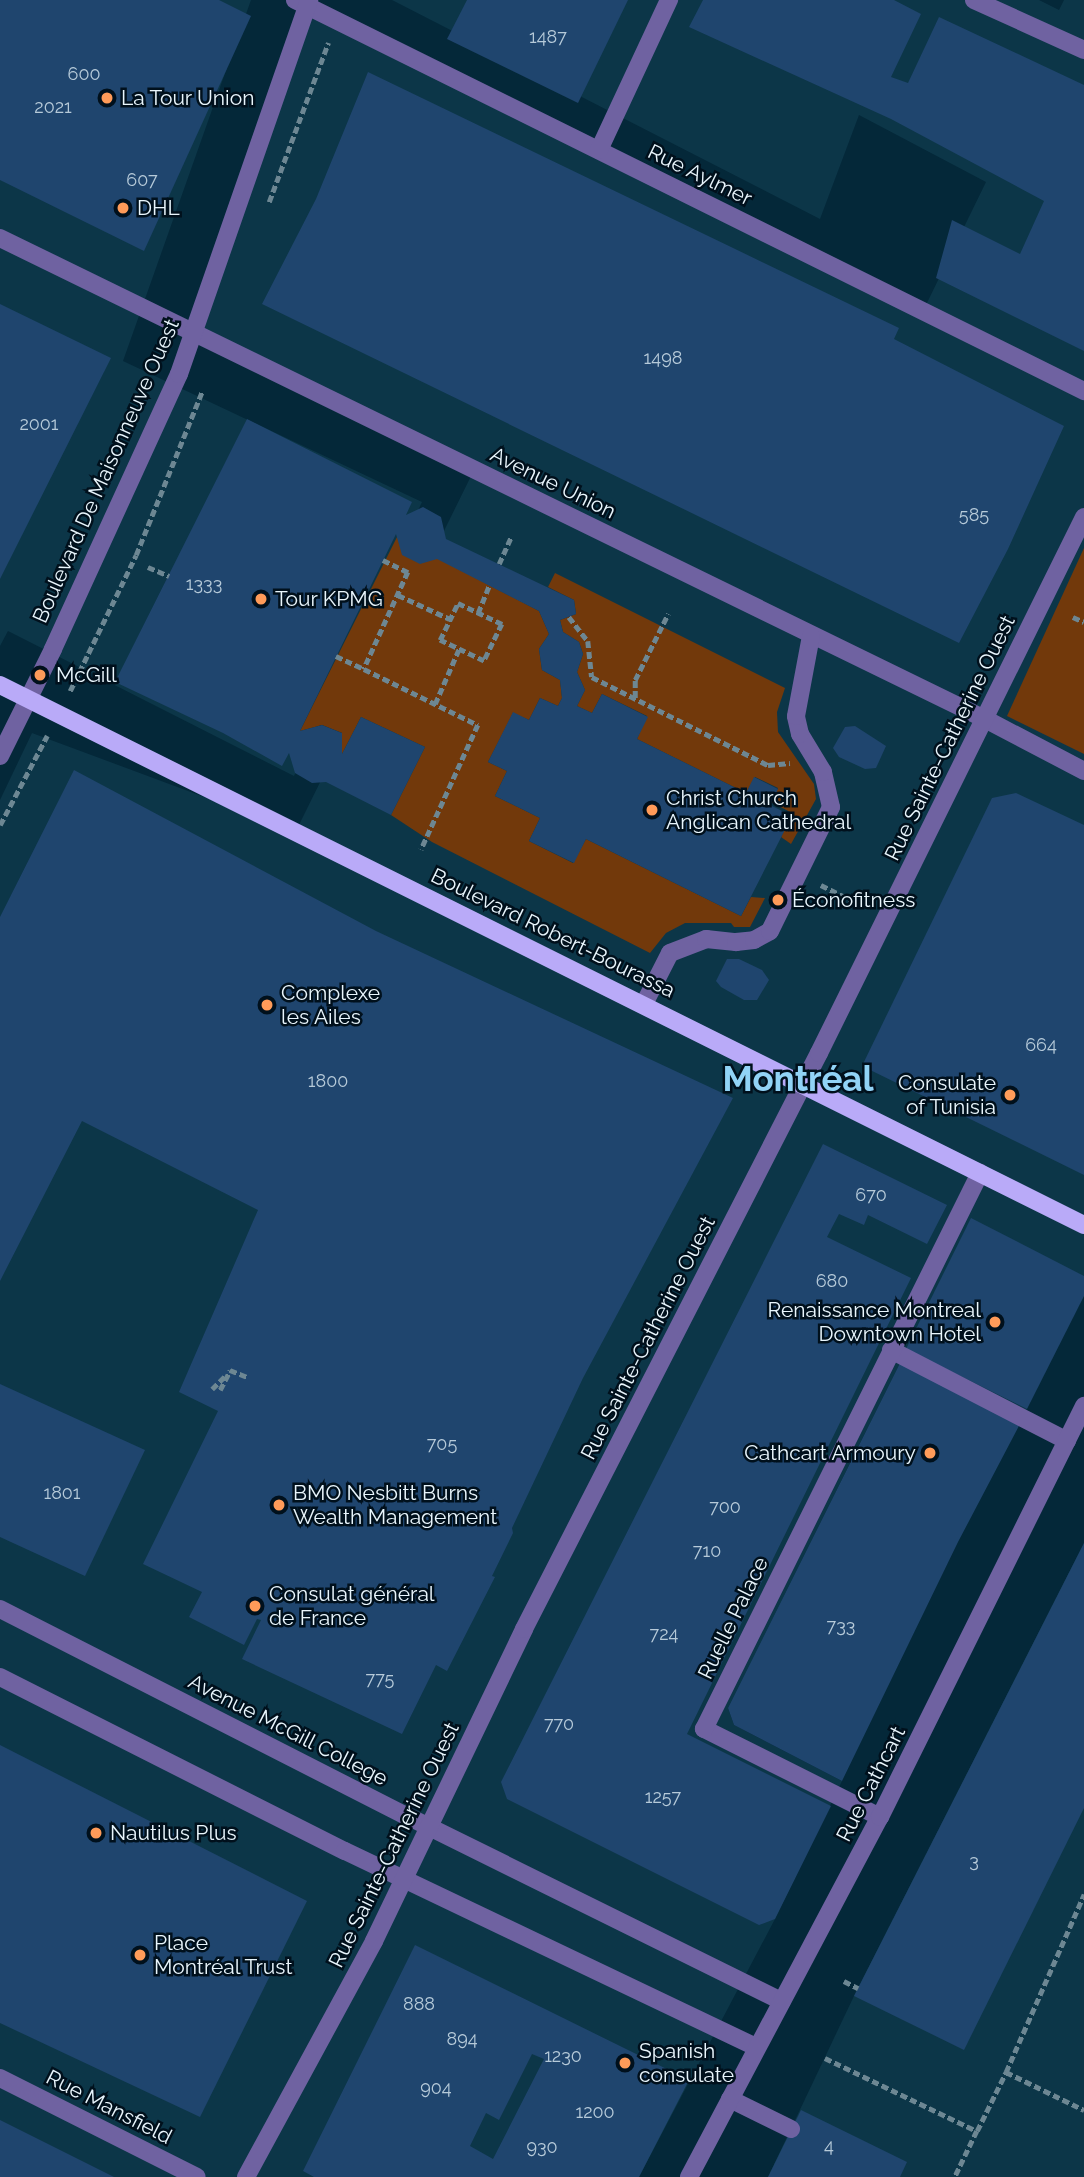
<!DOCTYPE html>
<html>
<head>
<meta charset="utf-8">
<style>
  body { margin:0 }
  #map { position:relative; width:1084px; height:2177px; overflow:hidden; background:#042839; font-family:Raleway,sans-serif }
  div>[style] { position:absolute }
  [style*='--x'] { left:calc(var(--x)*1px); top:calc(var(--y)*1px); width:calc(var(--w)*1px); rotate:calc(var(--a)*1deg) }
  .built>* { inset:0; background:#0c3648 }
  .green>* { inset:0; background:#72390b }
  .building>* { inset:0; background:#1f456e }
  .path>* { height:4.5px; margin-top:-2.25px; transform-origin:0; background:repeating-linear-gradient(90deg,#6d8793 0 7px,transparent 0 10.5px) }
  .minor>* { height:18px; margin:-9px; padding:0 9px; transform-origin:9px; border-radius:9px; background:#6f62a1 }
  .major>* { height:18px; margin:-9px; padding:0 9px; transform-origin:9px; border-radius:9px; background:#b9aaf8 }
  .dots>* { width:19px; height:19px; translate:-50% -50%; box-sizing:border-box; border:4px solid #00101c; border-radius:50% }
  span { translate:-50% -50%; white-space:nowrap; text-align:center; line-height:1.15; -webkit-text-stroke:5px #00101c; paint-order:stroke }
  .number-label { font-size:18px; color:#b6cad9 }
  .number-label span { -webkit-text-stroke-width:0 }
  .poi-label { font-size:21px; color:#e9f6fd }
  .left { translate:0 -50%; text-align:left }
  .right { translate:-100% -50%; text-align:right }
  .street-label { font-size:21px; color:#e9f6fd }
  .town-label { font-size:35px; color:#91d3f6; font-weight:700 }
</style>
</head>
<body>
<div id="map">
  <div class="built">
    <div style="clip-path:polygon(0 0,251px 0,123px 361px,422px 502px,294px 776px,8px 631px,0 646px)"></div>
    <div style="clip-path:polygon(392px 0,1039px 0,1059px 10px,1064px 0,1084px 0,1084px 1277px,1020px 1424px,900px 1363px,728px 1708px,734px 1725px,842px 1781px,775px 1919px,639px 2177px,0 2177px,0 800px,32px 733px,296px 831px,474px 470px,194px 332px,307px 6px,923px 311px,986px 182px,859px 115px,820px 219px)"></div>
    <div style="clip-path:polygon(1084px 1543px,1084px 2177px,768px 2177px,854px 1996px)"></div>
  </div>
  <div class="green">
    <div style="clip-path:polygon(397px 537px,539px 611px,549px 634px,539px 649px,542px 670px,560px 680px,562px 698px,558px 706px,540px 698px,529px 720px,513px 713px,488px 762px,507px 771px,495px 796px,540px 818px,529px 841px,573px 863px,586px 839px,741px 916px,751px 897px,765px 898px,750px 927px,734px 927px,731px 923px,685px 923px,666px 933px,650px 953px,432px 842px,391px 815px,425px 747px,361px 717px,342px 754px,342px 733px,322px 725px,300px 731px)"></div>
    <div style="clip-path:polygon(1084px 548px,1084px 754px,1007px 716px)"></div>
    <div style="clip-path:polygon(555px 573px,785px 688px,777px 712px,778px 732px,814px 784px,816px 799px,791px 844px,781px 837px,792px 813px,771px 802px,778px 788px,755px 777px,746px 793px,637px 739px,647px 716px,602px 694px,592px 713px,577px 706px,585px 690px,577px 672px,583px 654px,579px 642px,563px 632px,560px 620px,576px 614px,574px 600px,548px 587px)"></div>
  </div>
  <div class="building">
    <div style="clip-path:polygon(0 0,219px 0,251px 16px,144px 251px,0 180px)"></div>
    <div style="clip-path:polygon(467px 0,628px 0,578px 103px,447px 39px)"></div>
    <div style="clip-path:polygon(703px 0,894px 0,921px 14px,891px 77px,908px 83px,939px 17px,1084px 85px,1084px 351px,936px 278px,952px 220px,1020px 254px,1044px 201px,891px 119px,689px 27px)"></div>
    <div style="clip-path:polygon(368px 72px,899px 328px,894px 339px,1064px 426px,1008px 549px,959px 643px,262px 304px,316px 199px)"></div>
    <div style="clip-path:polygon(0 304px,111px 358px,0 579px)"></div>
    <div style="clip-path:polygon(247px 419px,412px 502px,406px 515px,423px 507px,441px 517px,446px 539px,574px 600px,576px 614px,560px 620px,563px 632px,579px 642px,583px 654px,577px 672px,585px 690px,577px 706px,592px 713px,602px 694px,648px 717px,637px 739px,746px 793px,754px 777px,778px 789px,770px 805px,792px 816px,741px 916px,586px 839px,574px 863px,529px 841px,540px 818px,495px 796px,507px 771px,488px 762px,513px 712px,529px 720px,540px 698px,558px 706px,562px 698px,560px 680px,542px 670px,539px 649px,549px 634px,539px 611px,437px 559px,420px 564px,402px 555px,396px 534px,300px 731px,322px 725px,342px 733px,342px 754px,361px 717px,425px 747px,391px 815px,326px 782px,312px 783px,295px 773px,289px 753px,282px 766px,223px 733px,115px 682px)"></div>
    <div style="clip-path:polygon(855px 726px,886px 746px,876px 768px,865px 769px,839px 757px,833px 748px,845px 727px)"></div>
    <div style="clip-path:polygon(74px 770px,376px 931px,733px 1098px,583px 1378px,512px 1528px,513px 1533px,492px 1576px,495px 1577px,447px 1671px,436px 1665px,402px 1734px,242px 1659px,261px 1620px,257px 1619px,244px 1645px,189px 1617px,202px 1592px,143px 1564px,218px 1411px,179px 1392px,258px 1210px,82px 1121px,0 1281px,0 917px)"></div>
    <div style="clip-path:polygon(1016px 793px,1084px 825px,1084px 1175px,862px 1066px,992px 798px)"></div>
    <div style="clip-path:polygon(727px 959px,739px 959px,762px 970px,769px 980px,757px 1000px,744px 1000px,721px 987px,716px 981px)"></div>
    <div style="clip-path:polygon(823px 1144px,947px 1205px,927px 1244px,868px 1215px,864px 1225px,839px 1214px,827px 1237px,911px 1278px,687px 1734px,831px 1806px,775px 1919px,759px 1925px,507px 1799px,501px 1782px)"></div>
    <div style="clip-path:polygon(971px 1218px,1084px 1276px,1084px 1296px,1027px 1409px,906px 1349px)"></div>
    <div style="clip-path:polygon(900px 1363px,1020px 1424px,958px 1542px,842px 1781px,734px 1725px,728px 1708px)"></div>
    <div style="clip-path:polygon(0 1384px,145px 1450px,85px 1576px,0 1537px)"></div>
    <div style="clip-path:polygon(1084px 1543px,1084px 1808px,964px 2050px,854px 1996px)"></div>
    <div style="clip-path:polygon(0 1745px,307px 1901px,200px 2117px,0 2023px)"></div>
    <div style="clip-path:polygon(evenodd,415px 1945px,689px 2080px,639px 2177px,314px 2177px,303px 2171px,415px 1945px,532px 2054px,544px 2059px,493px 2159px,470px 2146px,486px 2113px,499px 2120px,532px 2054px)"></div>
    <div style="clip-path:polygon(801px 2110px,907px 2162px,900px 2177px,768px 2177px)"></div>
    <div style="clip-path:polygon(0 2120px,114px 2177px,0 2177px)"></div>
  </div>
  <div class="path">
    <div style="--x:269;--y:202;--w:170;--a:-69.6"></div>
    <div style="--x:383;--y:560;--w:28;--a:26"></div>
    <div style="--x:408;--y:572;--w:107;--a:114.4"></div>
    <div style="--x:364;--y:669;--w:127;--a:26.2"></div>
    <div style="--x:478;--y:725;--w:137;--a:114.5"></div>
    <div style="--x:499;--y:564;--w:30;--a:-66"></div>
    <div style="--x:148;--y:567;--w:23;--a:23"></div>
    <div style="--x:398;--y:595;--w:57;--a:24.8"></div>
    <div style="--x:458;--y:603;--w:49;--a:25.5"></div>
    <div style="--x:502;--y:624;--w:41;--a:115.9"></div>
    <div style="--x:484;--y:661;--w:49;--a:-154.5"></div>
    <div style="--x:440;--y:640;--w:41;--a:-64.1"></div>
    <div style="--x:478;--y:613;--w:29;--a:-68"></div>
    <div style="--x:569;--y:617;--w:31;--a:52"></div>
    <div style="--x:588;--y:641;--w:36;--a:84"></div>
    <div style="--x:592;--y:677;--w:197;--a:26.6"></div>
    <div style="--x:768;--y:765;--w:22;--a:-5"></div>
    <div style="--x:1073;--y:617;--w:12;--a:24"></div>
    <div style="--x:336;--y:656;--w:31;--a:25"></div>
    <div style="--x:70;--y:691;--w:151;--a:-64.1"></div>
    <div style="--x:136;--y:555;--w:176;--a:-68"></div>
    <div style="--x:635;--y:698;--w:18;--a:-90"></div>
    <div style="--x:635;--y:680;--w:74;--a:-63.4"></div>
    <div style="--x:435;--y:704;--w:60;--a:-66.4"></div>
    <div style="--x:0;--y:825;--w:101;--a:-62.2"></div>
    <div style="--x:821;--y:885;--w:47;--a:26.6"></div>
    <div style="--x:212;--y:1389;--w:18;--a:-45"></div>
    <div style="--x:220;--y:1390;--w:22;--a:-63"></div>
    <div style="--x:230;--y:1370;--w:18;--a:22"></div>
    <div style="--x:844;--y:1981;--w:16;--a:27"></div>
    <div style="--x:825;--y:2058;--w:169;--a:25.7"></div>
    <div style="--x:977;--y:2131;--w:51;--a:115.6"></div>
    <div style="--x:1006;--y:2072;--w:194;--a:-66.3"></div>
    <div style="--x:977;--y:2131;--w:66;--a:-63.8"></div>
    <div style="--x:1006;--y:2072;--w:87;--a:26"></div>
  </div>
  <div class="minor">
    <div style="--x:295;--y:0;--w:881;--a:26.36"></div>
    <div style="--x:974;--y:0;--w:121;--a:24.4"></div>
    <div style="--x:599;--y:150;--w:166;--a:-65"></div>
    <div style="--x:0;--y:238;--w:1096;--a:26.03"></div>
    <div style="--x:985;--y:719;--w:112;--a:27.7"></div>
    <div style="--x:0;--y:756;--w:119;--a:-63.6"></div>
    <div style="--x:53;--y:649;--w:302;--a:-65.4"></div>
    <div style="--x:179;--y:374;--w:396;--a:-70.8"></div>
    <div style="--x:644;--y:1004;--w:57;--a:-63"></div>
    <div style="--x:670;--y:953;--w:39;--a:-21"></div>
    <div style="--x:706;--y:939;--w:30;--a:6"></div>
    <div style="--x:736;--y:942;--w:18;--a:-6"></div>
    <div style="--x:754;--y:940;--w:18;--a:-29"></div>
    <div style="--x:770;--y:931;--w:138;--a:-63.8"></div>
    <div style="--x:831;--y:807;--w:36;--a:-103"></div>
    <div style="--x:823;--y:772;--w:44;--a:-121.2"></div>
    <div style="--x:800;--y:734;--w:18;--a:-103"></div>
    <div style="--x:796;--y:716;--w:81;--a:-79.4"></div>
    <div style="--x:891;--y:1350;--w:198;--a:27.3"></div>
    <div style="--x:0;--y:1609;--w:457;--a:27"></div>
    <div style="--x:407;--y:1816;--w:418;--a:26.3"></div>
    <div style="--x:0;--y:1677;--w:386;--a:26.8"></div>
    <div style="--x:345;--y:1851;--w:455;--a:25.5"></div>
    <div style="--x:880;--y:1817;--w:197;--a:-153.4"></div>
    <div style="--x:704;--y:1729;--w:621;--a:-63.6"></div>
    <div style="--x:0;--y:2078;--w:220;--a:26.7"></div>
    <div style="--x:730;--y:2099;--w:68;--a:26.2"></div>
    <div style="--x:246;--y:2177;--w:268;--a:-61.5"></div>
    <div style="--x:374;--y:1941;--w:346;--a:-64.3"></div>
    <div style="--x:524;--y:1629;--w:647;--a:-62.88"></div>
    <div style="--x:819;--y:1053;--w:598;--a:-63.69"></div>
    <div style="--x:689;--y:2177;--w:408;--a:-62.1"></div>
    <div style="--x:880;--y:1817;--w:459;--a:-63.6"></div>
  </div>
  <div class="major">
    <div style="--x:0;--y:685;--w:1211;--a:26.48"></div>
  </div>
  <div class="dots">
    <div style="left:107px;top:98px;background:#ff9b59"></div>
    <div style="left:123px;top:208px;background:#ff9b59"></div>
    <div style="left:261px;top:599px;background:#ff9b59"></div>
    <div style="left:40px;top:675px;background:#ff9b59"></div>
    <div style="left:652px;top:810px;background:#ff9b59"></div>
    <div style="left:778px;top:900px;background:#ff9b59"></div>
    <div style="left:267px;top:1005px;background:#ff9b59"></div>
    <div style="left:1010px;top:1095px;background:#ff9b59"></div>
    <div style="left:995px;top:1322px;background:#ff9b59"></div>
    <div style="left:930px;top:1453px;background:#ff9b59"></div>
    <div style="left:279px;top:1505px;background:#ff9b59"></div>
    <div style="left:255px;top:1606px;background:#ff9b59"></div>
    <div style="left:96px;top:1833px;background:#ff9b59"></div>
    <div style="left:140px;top:1955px;background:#ff9b59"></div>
    <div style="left:625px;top:2063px;background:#ff9b59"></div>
  </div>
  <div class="number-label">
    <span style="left:548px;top:37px">1487</span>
    <span style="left:84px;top:74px">600</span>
    <span style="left:53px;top:107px">2021</span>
    <span style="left:142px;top:180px">607</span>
    <span style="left:663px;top:358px">1498</span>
    <span style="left:39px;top:424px">2001</span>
    <span style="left:974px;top:515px">585</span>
    <span style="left:204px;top:584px">1333</span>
    <span style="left:1041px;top:1045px">664</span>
    <span style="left:328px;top:1081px">1800</span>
    <span style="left:871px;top:1195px">670</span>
    <span style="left:832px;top:1281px">680</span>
    <span style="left:442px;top:1444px">705</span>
    <span style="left:62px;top:1493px">1801</span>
    <span style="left:725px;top:1507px">700</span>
    <span style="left:707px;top:1551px">710</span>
    <span style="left:841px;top:1626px">733</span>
    <span style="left:664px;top:1634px">724</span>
    <span style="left:380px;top:1679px">775</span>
    <span style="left:559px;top:1724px">770</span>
    <span style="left:663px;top:1797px">1257</span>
    <span style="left:974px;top:1861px">3</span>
    <span style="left:419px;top:2004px">888</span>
    <span style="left:462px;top:2039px">894</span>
    <span style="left:563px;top:2056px">1230</span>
    <span style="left:436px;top:2088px">904</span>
    <span style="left:595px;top:2112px">1200</span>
    <span style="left:829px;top:2146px">4</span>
    <span style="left:542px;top:2147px">930</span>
  </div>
  <div class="poi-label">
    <span class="left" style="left:121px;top:98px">La Tour Union</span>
    <span class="left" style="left:137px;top:208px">DHL</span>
    <span class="left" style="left:275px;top:599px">Tour KPMG</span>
    <span class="left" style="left:56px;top:675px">McGill</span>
    <span class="left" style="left:666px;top:810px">Christ Church<br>Anglican Cathedral</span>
    <span class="left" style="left:792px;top:900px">Éconofitness</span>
    <span class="left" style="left:281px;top:1005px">Complexe<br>les Ailes</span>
    <span class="right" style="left:996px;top:1095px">Consulate<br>of Tunisia</span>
    <span class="right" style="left:981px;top:1322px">Renaissance Montreal<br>Downtown Hotel</span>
    <span class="right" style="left:916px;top:1453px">Cathcart Armoury</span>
    <span class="left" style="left:293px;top:1505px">BMO Nesbitt Burns<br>Wealth Management</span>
    <span class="left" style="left:269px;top:1606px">Consulat général<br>de France</span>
    <span class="left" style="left:110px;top:1833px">Nautilus Plus</span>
    <span class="left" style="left:154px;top:1955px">Place<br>Montréal Trust</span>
    <span class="left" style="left:639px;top:2063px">Spanish<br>consulate</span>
  </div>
  <div class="street-label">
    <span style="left:700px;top:175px;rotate:26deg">Rue Aylmer</span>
    <span style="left:106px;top:471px;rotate:-66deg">Boulevard De Maisonneuve Ouest</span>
    <span style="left:553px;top:483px;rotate:26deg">Avenue Union</span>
    <span style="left:950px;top:738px;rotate:-64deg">Rue Sainte-Catherine Ouest</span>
    <span style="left:553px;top:933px;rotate:26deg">Boulevard Robert-Bourassa</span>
    <span style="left:648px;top:1338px;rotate:-63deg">Rue Sainte-Catherine Ouest</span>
    <span style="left:733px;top:1618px;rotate:-64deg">Ruelle Palace</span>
    <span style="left:288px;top:1730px;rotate:27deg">Avenue McGill College</span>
    <span style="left:871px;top:1784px;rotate:-63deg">Rue Cathcart</span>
    <span style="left:394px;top:1845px;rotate:-64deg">Rue Sainte-Catherine Ouest</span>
    <span style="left:109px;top:2107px;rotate:27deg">Rue Mansfield</span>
  </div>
  <div class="town-label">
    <span style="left:798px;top:1079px">Montréal</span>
  </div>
</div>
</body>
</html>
